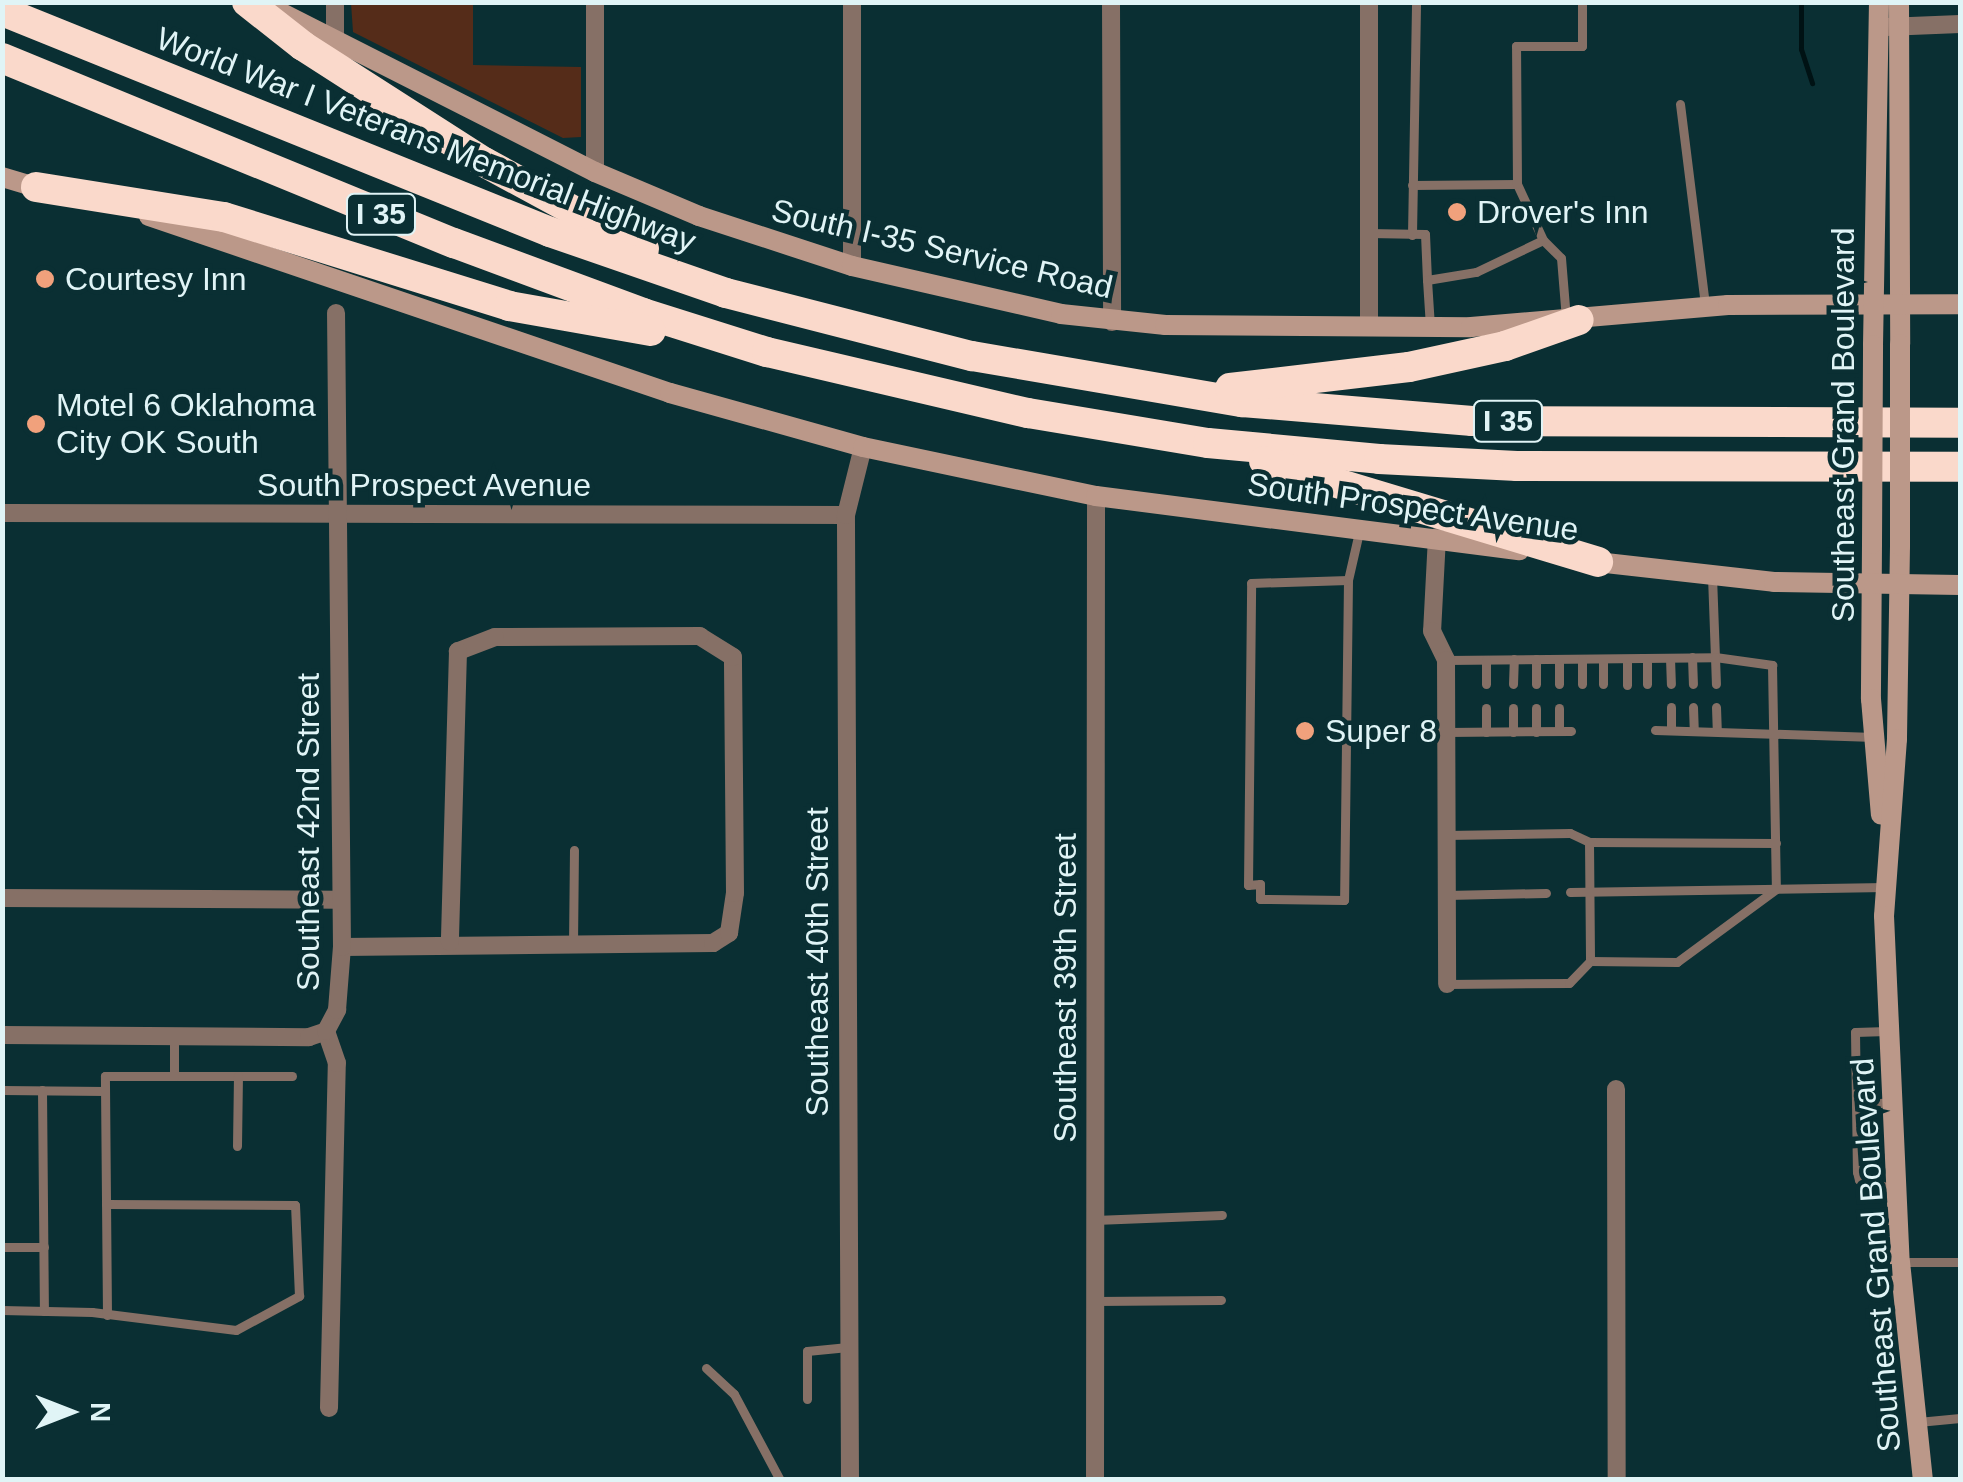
<!DOCTYPE html>
<html>
<head>
<meta charset="utf-8">
<style>
  body { margin:0 }
  #map { position:relative; width:1963px; height:1482px; overflow:hidden; background:#0a2f33; font-family:Arial,sans-serif }
  div>[style] { position:absolute }
  [style*='--x'] { left:calc(var(--x)*1px); top:calc(var(--y)*1px); width:calc(var(--w)*1px); rotate:calc(var(--a)*1deg) }
  .green>* { inset:0; background:#552c19 }
  .stream>* { height:5px; margin:-2.5px; padding:0 2.5px; transform-origin:2.5px; border-radius:2.5px; background:#001214 }
  .lane>* { height:9px; margin:-4.5px; padding:0 4.5px; transform-origin:4.5px; border-radius:4.5px; background:#867066 }
  .street>* { height:18px; margin:-9px; padding:0 9px; transform-origin:9px; border-radius:9px; background:#867066 }
  .secondary>* { height:20px; margin:-10px; padding:0 10px; transform-origin:10px; border-radius:10px; background:#bb9889 }
  .highway>* { height:30px; margin:-15px; padding:0 15px; transform-origin:15px; border-radius:15px; background:#fad9cb }
  .secondary-bridge>* { height:20px; margin:-10px; padding:0 10px; transform-origin:10px; border-radius:10px; background:#bb9889 }
  .dots>* { width:28px; height:28px; translate:-50% -50%; box-sizing:border-box; border:5px solid #0a2f33; border-radius:50% }
  span { translate:-50% -50%; white-space:nowrap; text-align:center; line-height:1.15; -webkit-text-stroke:9px #0a2f33; paint-order:stroke }
  .shield-label span { padding:2px 8px; background:#0a2f33; border:2px solid; border-radius:8px; -webkit-text-stroke-width:0 }
  .shield-label { font-size:30px; color:#e0f4f6; font-weight:700 }
  .street-label { font-size:32px; color:#e0f4f6 }
  .poi-label { font-size:32px; color:#e0f4f6 }
  .left { translate:0 -50%; text-align:left }
  .frame { position:absolute; inset:0; border:5px solid #e0f4f6; pointer-events:none }
  .north { position:absolute; left:20px; top:1362px; width:100px; height:100px; -webkit-text-stroke:8px #0a2f33; paint-order:stroke; rotate:90deg; font-size:28px; font-weight:700; line-height:40px; text-align:center; color:#e0f4f6 }
  .north::after { content:''; display:block; margin:auto; width:35px; height:45px; background:#e0f4f6; clip-path:polygon(50% 0,100% 100%,50% 72%,0 100%) }
</style>
</head>
<body>
<div id="map">
  <div class="green">
    <div style="clip-path:polygon(351px 3px,473px 3px,473px 65px,581px 67px,581px 137px,563px 138px,353px 32px)"></div>
  </div>
  <div class="stream">
    <div style="--x:1801;--y:2;--w:47;--a:90"></div>
    <div style="--x:1801;--y:49;--w:36;--a:72"></div>
  </div>
  <div class="lane">
    <div style="--x:1680;--y:104;--w:203;--a:82.9"></div>
    <div style="--x:1412;--y:185;--w:105;--a:-0.5"></div>
    <div style="--x:1369;--y:233;--w:56;--a:1"></div>
    <div style="--x:1425;--y:234;--w:46;--a:87.5"></div>
    <div style="--x:1427;--y:280;--w:50;--a:-9.3"></div>
    <div style="--x:1476;--y:272;--w:74;--a:-25.5"></div>
    <div style="--x:1543;--y:240;--w:62;--a:-114.9"></div>
    <div style="--x:1517;--y:184;--w:138;--a:-90.4"></div>
    <div style="--x:1516;--y:46;--w:66;--a:0"></div>
    <div style="--x:1582;--y:46;--w:44;--a:-90"></div>
    <div style="--x:1412;--y:235;--w:233;--a:-89"></div>
    <div style="--x:1543;--y:240;--w:25;--a:45"></div>
    <div style="--x:1561;--y:258;--w:61;--a:85.3"></div>
    <div style="--x:1427;--y:280;--w:47;--a:86.3"></div>
    <div style="--x:1712;--y:576;--w:81;--a:87.9"></div>
    <div style="--x:1715;--y:657;--w:58;--a:8"></div>
    <div style="--x:1772;--y:665;--w:224;--a:89"></div>
    <div style="--x:1348;--y:580;--w:320;--a:90.7"></div>
    <div style="--x:1344;--y:900;--w:84;--a:-179.3"></div>
    <div style="--x:1260;--y:899;--w:15;--a:-90"></div>
    <div style="--x:1260;--y:884;--w:12;--a:175"></div>
    <div style="--x:1248;--y:885;--w:302;--a:-89.4"></div>
    <div style="--x:1251;--y:583;--w:97;--a:-1.8"></div>
    <div style="--x:1348;--y:580;--w:49;--a:-77.1"></div>
    <div style="--x:1692;--y:657;--w:27;--a:88"></div>
    <div style="--x:1647;--y:658;--w:26;--a:90"></div>
    <div style="--x:1670;--y:658;--w:26;--a:88"></div>
    <div style="--x:1536;--y:659;--w:25;--a:90"></div>
    <div style="--x:1559;--y:659;--w:25;--a:90"></div>
    <div style="--x:1603;--y:659;--w:25;--a:90"></div>
    <div style="--x:1627;--y:659;--w:26;--a:90"></div>
    <div style="--x:1446;--y:660;--w:269;--a:-0.6"></div>
    <div style="--x:1715;--y:657;--w:27;--a:88"></div>
    <div style="--x:1486;--y:660;--w:24;--a:90"></div>
    <div style="--x:1513;--y:684;--w:25;--a:-88"></div>
    <div style="--x:1582;--y:684;--w:25;--a:-90"></div>
    <div style="--x:1671;--y:707;--w:23;--a:90"></div>
    <div style="--x:1693;--y:707;--w:23;--a:88"></div>
    <div style="--x:1716;--y:707;--w:23;--a:88"></div>
    <div style="--x:1486;--y:708;--w:24;--a:90"></div>
    <div style="--x:1536;--y:708;--w:24;--a:90"></div>
    <div style="--x:1559;--y:708;--w:23;--a:90"></div>
    <div style="--x:1655;--y:730;--w:219;--a:1.8"></div>
    <div style="--x:1446;--y:732;--w:125;--a:-0.5"></div>
    <div style="--x:1513;--y:732;--w:24;--a:-90"></div>
    <div style="--x:1446;--y:835;--w:124;--a:-0.9"></div>
    <div style="--x:1570;--y:833;--w:21;--a:25"></div>
    <div style="--x:1776;--y:843;--w:187;--a:-179.7"></div>
    <div style="--x:1589;--y:842;--w:119;--a:89.5"></div>
    <div style="--x:1590;--y:961;--w:87;--a:0.7"></div>
    <div style="--x:1677;--y:962;--w:123;--a:-36.4"></div>
    <div style="--x:1570;--y:892;--w:315;--a:-0.9"></div>
    <div style="--x:1447;--y:895;--w:99;--a:-1.2"></div>
    <div style="--x:573;--y:944;--w:94;--a:-89.4"></div>
    <div style="--x:1447;--y:984;--w:122;--a:-0.5"></div>
    <div style="--x:1569;--y:983;--w:30;--a:-46"></div>
    <div style="--x:1887;--y:1031;--w:32;--a:178"></div>
    <div style="--x:1855;--y:1032;--w:140;--a:89.2"></div>
    <div style="--x:1857;--y:1172;--w:8;--a:76"></div>
    <div style="--x:1859;--y:1180;--w:38;--a:14"></div>
    <div style="--x:174;--y:1036;--w:40;--a:90"></div>
    <div style="--x:174;--y:1076;--w:118;--a:0"></div>
    <div style="--x:2;--y:1090;--w:103;--a:0.6"></div>
    <div style="--x:42;--y:1090;--w:221;--a:89.5"></div>
    <div style="--x:1856;--y:1106;--w:35;--a:-7"></div>
    <div style="--x:237;--y:1146;--w:70;--a:-89.2"></div>
    <div style="--x:1095;--y:1220;--w:127;--a:-2.3"></div>
    <div style="--x:2;--y:1247;--w:42;--a:0"></div>
    <div style="--x:1900;--y:1262;--w:60;--a:0"></div>
    <div style="--x:1095;--y:1301;--w:126;--a:-0.5"></div>
    <div style="--x:2;--y:1310;--w:90;--a:1.3"></div>
    <div style="--x:92;--y:1312;--w:145;--a:7.1"></div>
    <div style="--x:236;--y:1330;--w:72;--a:-28.4"></div>
    <div style="--x:299;--y:1296;--w:91;--a:-92.5"></div>
    <div style="--x:295;--y:1205;--w:189;--a:-179.7"></div>
    <div style="--x:107;--y:1315;--w:239;--a:-90.5"></div>
    <div style="--x:105;--y:1076;--w:69;--a:0"></div>
    <div style="--x:706;--y:1368;--w:38;--a:43"></div>
    <div style="--x:734;--y:1394;--w:98;--a:61.9"></div>
    <div style="--x:807;--y:1399;--w:48;--a:-90"></div>
    <div style="--x:807;--y:1351;--w:41;--a:-5.6"></div>
    <div style="--x:1918;--y:1422;--w:42;--a:-5.4"></div>
  </div>
  <div class="street">
    <div style="--x:335;--y:2;--w:38;--a:90"></div>
    <div style="--x:595;--y:2;--w:170;--a:90"></div>
    <div style="--x:852;--y:2;--w:264;--a:90"></div>
    <div style="--x:1111;--y:2;--w:320;--a:89.8"></div>
    <div style="--x:1369;--y:2;--w:325;--a:90"></div>
    <div style="--x:1886;--y:27;--w:74;--a:-2.3"></div>
    <div style="--x:2;--y:513;--w:844;--a:0.14"></div>
    <div style="--x:1437;--y:537;--w:94;--a:93"></div>
    <div style="--x:1432;--y:631;--w:32;--a:64"></div>
    <div style="--x:1446;--y:660;--w:324;--a:89.8"></div>
    <div style="--x:2;--y:898;--w:338;--a:0.3"></div>
    <div style="--x:342;--y:947;--w:371;--a:-0.6"></div>
    <div style="--x:713;--y:943;--w:19;--a:-32"></div>
    <div style="--x:729;--y:933;--w:40;--a:-81.5"></div>
    <div style="--x:735;--y:893;--w:236;--a:-90.5"></div>
    <div style="--x:733;--y:657;--w:39;--a:-148"></div>
    <div style="--x:700;--y:636;--w:205;--a:179.7"></div>
    <div style="--x:495;--y:637;--w:40;--a:159"></div>
    <div style="--x:458;--y:651;--w:291;--a:91.6"></div>
    <div style="--x:2;--y:1035;--w:307;--a:0.4"></div>
    <div style="--x:309;--y:1037;--w:18;--a:-19"></div>
    <div style="--x:1616;--y:1089;--w:391;--a:89.9"></div>
    <div style="--x:329;--y:1408;--w:345;--a:-88.7"></div>
    <div style="--x:337;--y:1063;--w:34;--a:-109"></div>
    <div style="--x:326;--y:1031;--w:24;--a:-62"></div>
    <div style="--x:337;--y:1010;--w:63;--a:-85.5"></div>
    <div style="--x:342;--y:947;--w:634;--a:-90.54"></div>
    <div style="--x:850;--y:1480;--w:965;--a:-90.24"></div>
    <div style="--x:846;--y:515;--w:70;--a:-76"></div>
    <div style="--x:1095;--y:1480;--w:984;--a:-89.94"></div>
  </div>
  <div class="secondary">
    <div style="--x:1899;--y:2;--w:342;--a:89.8"></div>
    <div style="--x:268;--y:6;--w:367;--a:26.9"></div>
    <div style="--x:595;--y:172;--w:113;--a:22.9"></div>
    <div style="--x:699;--y:216;--w:161;--a:18.1"></div>
    <div style="--x:852;--y:266;--w:214;--a:12.9"></div>
    <div style="--x:1061;--y:314;--w:105;--a:6"></div>
    <div style="--x:1165;--y:325;--w:306;--a:0.4"></div>
    <div style="--x:1471;--y:327;--w:258;--a:-4.9"></div>
    <div style="--x:1728;--y:305;--w:232;--a:-0.2"></div>
    <div style="--x:2;--y:177;--w:49;--a:16.6"></div>
    <div style="--x:149;--y:216;--w:550;--a:18.76"></div>
    <div style="--x:670;--y:393;--w:200;--a:15.6"></div>
    <div style="--x:863;--y:447;--w:238;--a:11.9"></div>
    <div style="--x:1096;--y:496;--w:427;--a:7.3"></div>
    <div style="--x:1873;--y:345;--w:343;--a:-89"></div>
    <div style="--x:1872;--y:544;--w:155;--a:90.4"></div>
    <div style="--x:1871;--y:699;--w:116;--a:85.1"></div>
    <div style="--x:1900;--y:546;--w:193;--a:90.9"></div>
    <div style="--x:1897;--y:739;--w:177;--a:94.2"></div>
    <div style="--x:1884;--y:916;--w:346;--a:87.4"></div>
    <div style="--x:1900;--y:1262;--w:219;--a:84"></div>
    <div style="--x:1588;--y:561;--w:187;--a:6.4"></div>
    <div style="--x:1774;--y:582;--w:186;--a:0.9"></div>
  </div>
  <div class="highway">
    <div style="--x:247;--y:2;--w:71;--a:38.2"></div>
    <div style="--x:303;--y:46;--w:215;--a:32.7"></div>
    <div style="--x:484;--y:162;--w:182;--a:28.5"></div>
    <div style="--x:2;--y:11;--w:591;--a:21.96"></div>
    <div style="--x:550;--y:232;--w:186;--a:19.1"></div>
    <div style="--x:726;--y:293;--w:254;--a:14.4"></div>
    <div style="--x:972;--y:356;--w:274;--a:9.7"></div>
    <div style="--x:1242;--y:402;--w:231;--a:4.7"></div>
    <div style="--x:1472;--y:421;--w:488;--a:0.2"></div>
    <div style="--x:2;--y:58;--w:488;--a:22.3"></div>
    <div style="--x:454;--y:243;--w:202;--a:20.3"></div>
    <div style="--x:643;--y:313;--w:130;--a:17.5"></div>
    <div style="--x:767;--y:352;--w:268;--a:13.2"></div>
    <div style="--x:1028;--y:413;--w:182;--a:9.5"></div>
    <div style="--x:1208;--y:443;--w:172;--a:5.3"></div>
    <div style="--x:1379;--y:459;--w:138;--a:2.9"></div>
    <div style="--x:1517;--y:466;--w:443;--a:0.1"></div>
    <div style="--x:36;--y:187;--w:190;--a:9.1"></div>
    <div style="--x:224;--y:217;--w:299;--a:17.3"></div>
    <div style="--x:509;--y:306;--w:144;--a:10"></div>
    <div style="--x:1230;--y:388;--w:180;--a:-6.7"></div>
    <div style="--x:1409;--y:367;--w:98;--a:-12.3"></div>
    <div style="--x:1505;--y:346;--w:78;--a:-19.4"></div>
    <div style="--x:1264;--y:461;--w:349;--a:16.8"></div>
  </div>
  <div class="secondary-bridge">
    <div style="--x:1872;--y:544;--w:199;--a:-89.7"></div>
    <div style="--x:1900;--y:546;--w:202;--a:-90"></div>
  </div>
  <div class="dots">
    <div style="left:1457px;top:212px;background:#f1a17c"></div>
    <div style="left:45px;top:279px;background:#f1a17c"></div>
    <div style="left:36px;top:424px;background:#f1a17c"></div>
    <div style="left:1305px;top:731px;background:#f1a17c"></div>
  </div>
  <div class="shield-label">
    <span style="left:381px;top:214px">I 35</span>
    <span style="left:1508px;top:421px">I 35</span>
  </div>
  <div class="street-label">
    <span style="left:426px;top:140px;rotate:21deg">World War I Veterans Memorial Highway</span>
    <span style="left:942px;top:249px;rotate:13deg">South I-35 Service Road</span>
    <span style="left:1843px;top:425px;rotate:-90deg">Southeast Grand Boulevard</span>
    <span style="left:424px;top:485px">South Prospect Avenue</span>
    <span style="left:1413px;top:507px;rotate:8deg">South Prospect Avenue</span>
    <span style="left:308px;top:832px;rotate:-90deg">Southeast 42nd Street</span>
    <span style="left:817px;top:962px;rotate:-90deg">Southeast 40th Street</span>
    <span style="left:1065px;top:988px;rotate:-90deg">Southeast 39th Street</span>
    <span style="left:1876px;top:1255px;rotate:-94deg">Southeast Grand Boulevard</span>
  </div>
  <div class="poi-label">
    <span class="left" style="left:1477px;top:212px">Drover's Inn</span>
    <span class="left" style="left:65px;top:279px">Courtesy Inn</span>
    <span class="left" style="left:56px;top:424px">Motel 6 Oklahoma<br>City OK South</span>
    <span class="left" style="left:1325px;top:731px">Super 8</span>
  </div>
  <div class="frame"></div>
  <div class="north">N</div>
</div>
</body>
</html>
